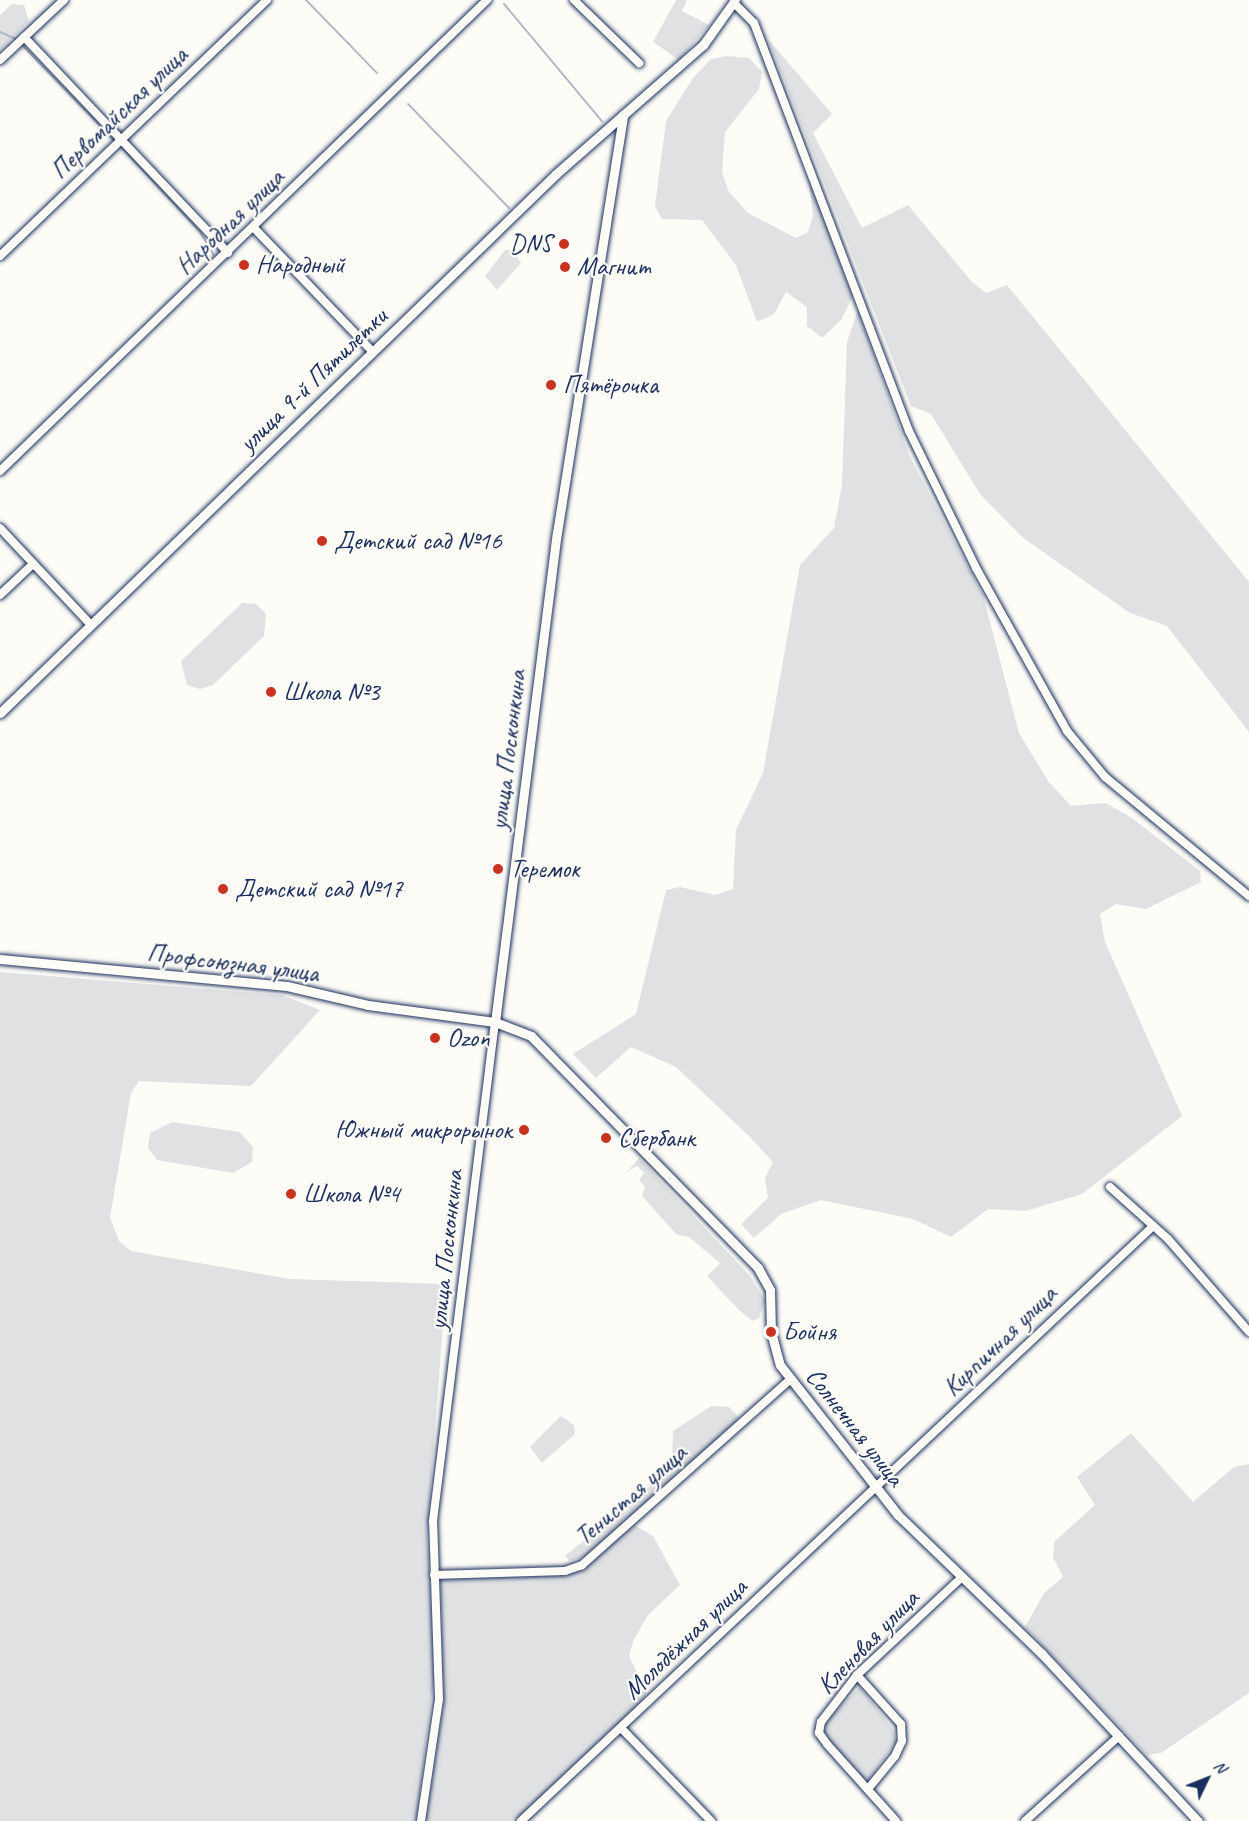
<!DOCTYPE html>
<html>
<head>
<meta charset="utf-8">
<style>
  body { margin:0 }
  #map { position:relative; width:1249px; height:1821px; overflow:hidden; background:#fdfcf7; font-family:Caveat,sans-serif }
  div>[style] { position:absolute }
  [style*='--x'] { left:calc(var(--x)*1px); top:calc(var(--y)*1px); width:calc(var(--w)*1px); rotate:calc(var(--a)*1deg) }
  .green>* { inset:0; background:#e0e1e3 }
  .stream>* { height:2px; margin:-1px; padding:0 1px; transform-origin:1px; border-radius:1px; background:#b3b8c5 }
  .roads { filter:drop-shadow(0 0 2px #1b2f5e) drop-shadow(0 0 2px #1b2f5e) }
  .minor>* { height:8px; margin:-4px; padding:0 4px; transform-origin:4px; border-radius:4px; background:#fdfcf7 }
  .tertiary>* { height:9px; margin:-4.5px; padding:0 4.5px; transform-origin:4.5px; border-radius:4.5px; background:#fdfcf7 }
  .dots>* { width:16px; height:16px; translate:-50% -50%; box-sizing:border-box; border:3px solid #fdfcf7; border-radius:50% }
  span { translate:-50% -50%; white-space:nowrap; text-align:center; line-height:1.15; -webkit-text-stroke:4.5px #fdfcf7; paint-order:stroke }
  .street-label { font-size:26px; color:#1b2f5e }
  .poi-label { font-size:26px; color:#1b2f5e }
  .right { translate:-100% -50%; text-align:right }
  .left { translate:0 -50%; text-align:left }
  .north { position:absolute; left:1177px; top:1749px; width:60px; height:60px; -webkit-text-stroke:4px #fdfcf7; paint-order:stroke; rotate:47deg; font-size:16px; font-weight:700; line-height:24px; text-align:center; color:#1b2f5e }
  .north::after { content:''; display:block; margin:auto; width:21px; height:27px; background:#1b2f5e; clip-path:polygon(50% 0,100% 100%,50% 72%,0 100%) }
</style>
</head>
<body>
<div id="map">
  <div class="green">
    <div style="clip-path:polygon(676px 0,687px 0,682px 11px,709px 25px,679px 60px,653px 42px)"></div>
    <div style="clip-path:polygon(12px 4px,24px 5px,29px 21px,0 50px,0 15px)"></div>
    <div style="clip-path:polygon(768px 39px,832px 114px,813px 133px,862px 228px,908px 205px,972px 282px,986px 293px,1007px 285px,1249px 582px,1249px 732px,1167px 626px,1130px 613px,1022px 537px,980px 494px,931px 414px,911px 406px)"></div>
    <div style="clip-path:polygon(727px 56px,749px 58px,762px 72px,759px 89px,725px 132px,722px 172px,729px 192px,748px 213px,796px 238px,808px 232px,813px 215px,808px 175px,853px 296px,841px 320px,822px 338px,807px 326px,807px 307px,786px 292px,774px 314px,757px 322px,736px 265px,702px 220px,662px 219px,655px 206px,666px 121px,693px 78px,711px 59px)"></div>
    <div style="clip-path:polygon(505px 250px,513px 250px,521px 263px,497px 290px,485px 276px)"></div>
    <div style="clip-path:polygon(858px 310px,910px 457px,983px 595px,1019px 733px,1048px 781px,1071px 806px,1106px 803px,1132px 818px,1200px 871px,1201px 882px,1146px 909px,1116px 904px,1100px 914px,1105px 942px,1182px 1116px,1082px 1194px,1026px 1211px,988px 1209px,951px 1237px,913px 1219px,821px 1200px,781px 1214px,754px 1238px,741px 1224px,768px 1198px,765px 1178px,773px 1162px,750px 1137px,676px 1067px,631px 1047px,596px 1078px,573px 1054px,636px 1014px,666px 890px,680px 887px,715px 895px,733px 889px,736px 830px,763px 773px,800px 565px,834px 528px,842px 484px,847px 342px)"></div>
    <div style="clip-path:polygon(242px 603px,256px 604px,266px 614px,264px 636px,213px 685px,200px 689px,187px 685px,181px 661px)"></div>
    <div style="clip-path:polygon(0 972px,282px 995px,320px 1010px,251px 1086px,139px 1081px,131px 1093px,110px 1217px,119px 1241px,131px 1251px,290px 1279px,446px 1284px,427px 1537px,435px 1669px,416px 1821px,0 1821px)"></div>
    <div style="clip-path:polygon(172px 1122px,240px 1132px,253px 1147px,252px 1162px,233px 1173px,157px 1160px,148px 1148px,150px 1133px)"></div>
    <div style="clip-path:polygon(639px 1158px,750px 1276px,765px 1300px,759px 1318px,752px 1321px,737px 1308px,707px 1276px,720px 1263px,689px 1237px,677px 1235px,642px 1196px,645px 1186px,639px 1180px,644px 1173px,637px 1166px,627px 1172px)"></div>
    <div style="clip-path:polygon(711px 1406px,729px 1407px,741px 1420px,592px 1554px,570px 1561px,565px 1556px,657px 1480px,672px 1462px,673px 1431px)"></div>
    <div style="clip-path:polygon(561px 1416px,574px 1425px,575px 1434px,542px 1463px,530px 1447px)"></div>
    <div style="clip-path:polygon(1131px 1433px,1193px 1502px,1234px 1467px,1249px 1464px,1249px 1693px,1161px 1753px,1147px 1755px,1025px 1627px,1044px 1593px,1063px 1577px,1053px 1557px,1054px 1542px,1095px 1505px,1077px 1477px)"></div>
    <div style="clip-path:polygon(633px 1524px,653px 1536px,680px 1585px,648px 1615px,634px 1639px,629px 1656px,647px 1693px,636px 1709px,516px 1821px,426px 1821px,444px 1699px,440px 1575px,565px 1571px,594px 1559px)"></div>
    <div style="clip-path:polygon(860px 1687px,893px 1729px,896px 1742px,869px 1779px,858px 1775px,829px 1744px,822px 1725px)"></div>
  </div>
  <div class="stream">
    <div style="--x:306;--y:0;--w:102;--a:45.8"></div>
    <div style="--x:504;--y:4;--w:153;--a:50.1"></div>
    <div style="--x:0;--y:32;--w:17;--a:24"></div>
    <div style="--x:21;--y:44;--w:135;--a:45.9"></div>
    <div style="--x:408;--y:104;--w:145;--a:45.8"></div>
    <div style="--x:123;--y:149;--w:113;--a:47.1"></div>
    <div style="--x:200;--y:232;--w:27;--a:59"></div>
  </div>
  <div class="roads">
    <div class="minor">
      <div style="--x:574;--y:0;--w:91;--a:44.1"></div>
      <div style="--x:734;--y:3;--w:28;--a:45"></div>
      <div style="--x:754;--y:23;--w:436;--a:69.2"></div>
      <div style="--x:909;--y:431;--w:153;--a:63.9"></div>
      <div style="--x:976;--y:568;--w:187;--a:60.8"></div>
      <div style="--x:1067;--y:731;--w:60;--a:50.4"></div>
      <div style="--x:1105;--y:777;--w:187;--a:39.6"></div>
      <div style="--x:24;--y:37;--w:297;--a:46.6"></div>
      <div style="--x:0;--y:60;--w:88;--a:-43.2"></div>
      <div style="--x:254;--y:228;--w:172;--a:46.2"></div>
      <div style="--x:0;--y:256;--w:370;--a:-43.8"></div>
      <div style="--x:0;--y:471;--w:678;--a:-44.04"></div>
      <div style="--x:0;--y:528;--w:133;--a:46.8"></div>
      <div style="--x:0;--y:595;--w:45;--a:-43.2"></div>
      <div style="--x:1110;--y:1187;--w:78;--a:41.9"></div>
      <div style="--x:1168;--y:1239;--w:123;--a:48.9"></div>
      <div style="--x:434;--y:1575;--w:131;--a:-1.7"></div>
      <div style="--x:565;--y:1571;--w:18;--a:-19"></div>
      <div style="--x:582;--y:1565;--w:280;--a:-41.7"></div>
      <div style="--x:857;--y:1675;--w:66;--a:48.1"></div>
      <div style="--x:901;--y:1724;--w:17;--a:87"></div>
      <div style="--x:902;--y:1741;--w:17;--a:115"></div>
      <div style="--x:895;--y:1756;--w:43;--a:129.3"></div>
      <div style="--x:622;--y:1729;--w:128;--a:45.9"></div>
      <div style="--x:421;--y:1821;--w:123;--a:-81.6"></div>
      <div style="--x:439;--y:1699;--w:178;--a:-91.9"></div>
      <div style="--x:433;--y:1521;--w:503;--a:-82.92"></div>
      <div style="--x:521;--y:1821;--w:868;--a:-43.27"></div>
      <div style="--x:896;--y:1821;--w:103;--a:-131.9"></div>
      <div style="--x:827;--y:1744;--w:14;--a:-126"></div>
      <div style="--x:819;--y:1733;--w:11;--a:-80"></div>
      <div style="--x:821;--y:1722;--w:59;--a:-52.5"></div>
      <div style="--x:857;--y:1675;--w:142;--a:-43"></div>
      <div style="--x:1025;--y:1821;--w:127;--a:-42.1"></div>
    </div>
    <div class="tertiary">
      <div style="--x:0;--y:713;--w:774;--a:-44.11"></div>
      <div style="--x:556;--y:174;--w:196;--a:-41.3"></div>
      <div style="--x:703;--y:45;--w:55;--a:-54.6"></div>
      <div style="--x:0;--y:959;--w:288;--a:5.4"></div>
      <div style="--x:287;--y:986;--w:83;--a:13.2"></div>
      <div style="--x:368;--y:1005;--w:128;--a:7.6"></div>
      <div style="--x:495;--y:1022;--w:39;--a:21"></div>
      <div style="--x:531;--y:1036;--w:325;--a:45.6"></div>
      <div style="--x:758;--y:1268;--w:25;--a:61"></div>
      <div style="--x:770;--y:1290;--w:42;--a:88.6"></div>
      <div style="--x:771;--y:1332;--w:34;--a:75"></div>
      <div style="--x:780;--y:1365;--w:191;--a:51.8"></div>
      <div style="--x:898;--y:1515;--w:200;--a:44"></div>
      <div style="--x:1042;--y:1654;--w:229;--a:47"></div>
      <div style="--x:495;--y:1022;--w:493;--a:-82.8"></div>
      <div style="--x:557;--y:533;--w:423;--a:-81"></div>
    </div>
  </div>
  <div class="dots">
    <div style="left:564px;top:244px;background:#c8321e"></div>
    <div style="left:244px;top:265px;background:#c8321e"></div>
    <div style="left:565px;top:267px;background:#c8321e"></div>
    <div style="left:551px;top:385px;background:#c8321e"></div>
    <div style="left:322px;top:541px;background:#c8321e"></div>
    <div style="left:271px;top:692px;background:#c8321e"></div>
    <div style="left:498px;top:869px;background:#c8321e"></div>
    <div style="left:223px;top:889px;background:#c8321e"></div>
    <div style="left:435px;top:1038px;background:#c8321e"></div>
    <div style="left:524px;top:1130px;background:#c8321e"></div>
    <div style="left:606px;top:1138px;background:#c8321e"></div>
    <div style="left:291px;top:1194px;background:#c8321e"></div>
    <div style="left:771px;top:1332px;background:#c8321e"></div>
  </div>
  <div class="street-label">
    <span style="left:119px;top:113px;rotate:-44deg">Первомайская улица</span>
    <span style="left:230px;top:222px;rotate:-44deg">Народная улица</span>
    <span style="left:313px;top:380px;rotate:-44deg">улица 9-й Пятилетки</span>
    <span style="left:508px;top:750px;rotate:-83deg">улица Посконкина</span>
    <span style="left:233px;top:963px;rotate:7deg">Профсоюзная улица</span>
    <span style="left:446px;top:1250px;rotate:-84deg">улица Посконкина</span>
    <span style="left:1000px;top:1341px;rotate:-44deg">Кирпичная улица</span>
    <span style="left:855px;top:1427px;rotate:52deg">Солнечная улица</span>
    <span style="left:631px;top:1495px;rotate:-41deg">Тенистая улица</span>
    <span style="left:685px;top:1639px;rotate:-44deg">Молодёжная улица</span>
    <span style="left:868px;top:1642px;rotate:-46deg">Кленовая улица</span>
  </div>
  <div class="poi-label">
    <span class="right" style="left:552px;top:244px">DNS</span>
    <span class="left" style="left:256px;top:265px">Народный</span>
    <span class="left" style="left:577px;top:267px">Магнит</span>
    <span class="left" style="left:563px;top:385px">Пятёрочка</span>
    <span class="left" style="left:334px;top:541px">Детский сад №16</span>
    <span class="left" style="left:283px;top:692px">Школа №3</span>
    <span class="left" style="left:510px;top:869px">Теремок</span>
    <span class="left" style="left:235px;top:889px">Детский сад №17</span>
    <span class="left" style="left:447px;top:1038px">Ozon</span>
    <span class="right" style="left:512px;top:1130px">Южный микрорынок</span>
    <span class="left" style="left:618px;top:1138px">Сбербанк</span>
    <span class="left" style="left:303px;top:1194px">Школа №4</span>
    <span class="left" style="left:783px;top:1332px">Бойня</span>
  </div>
  <div class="north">N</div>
</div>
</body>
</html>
